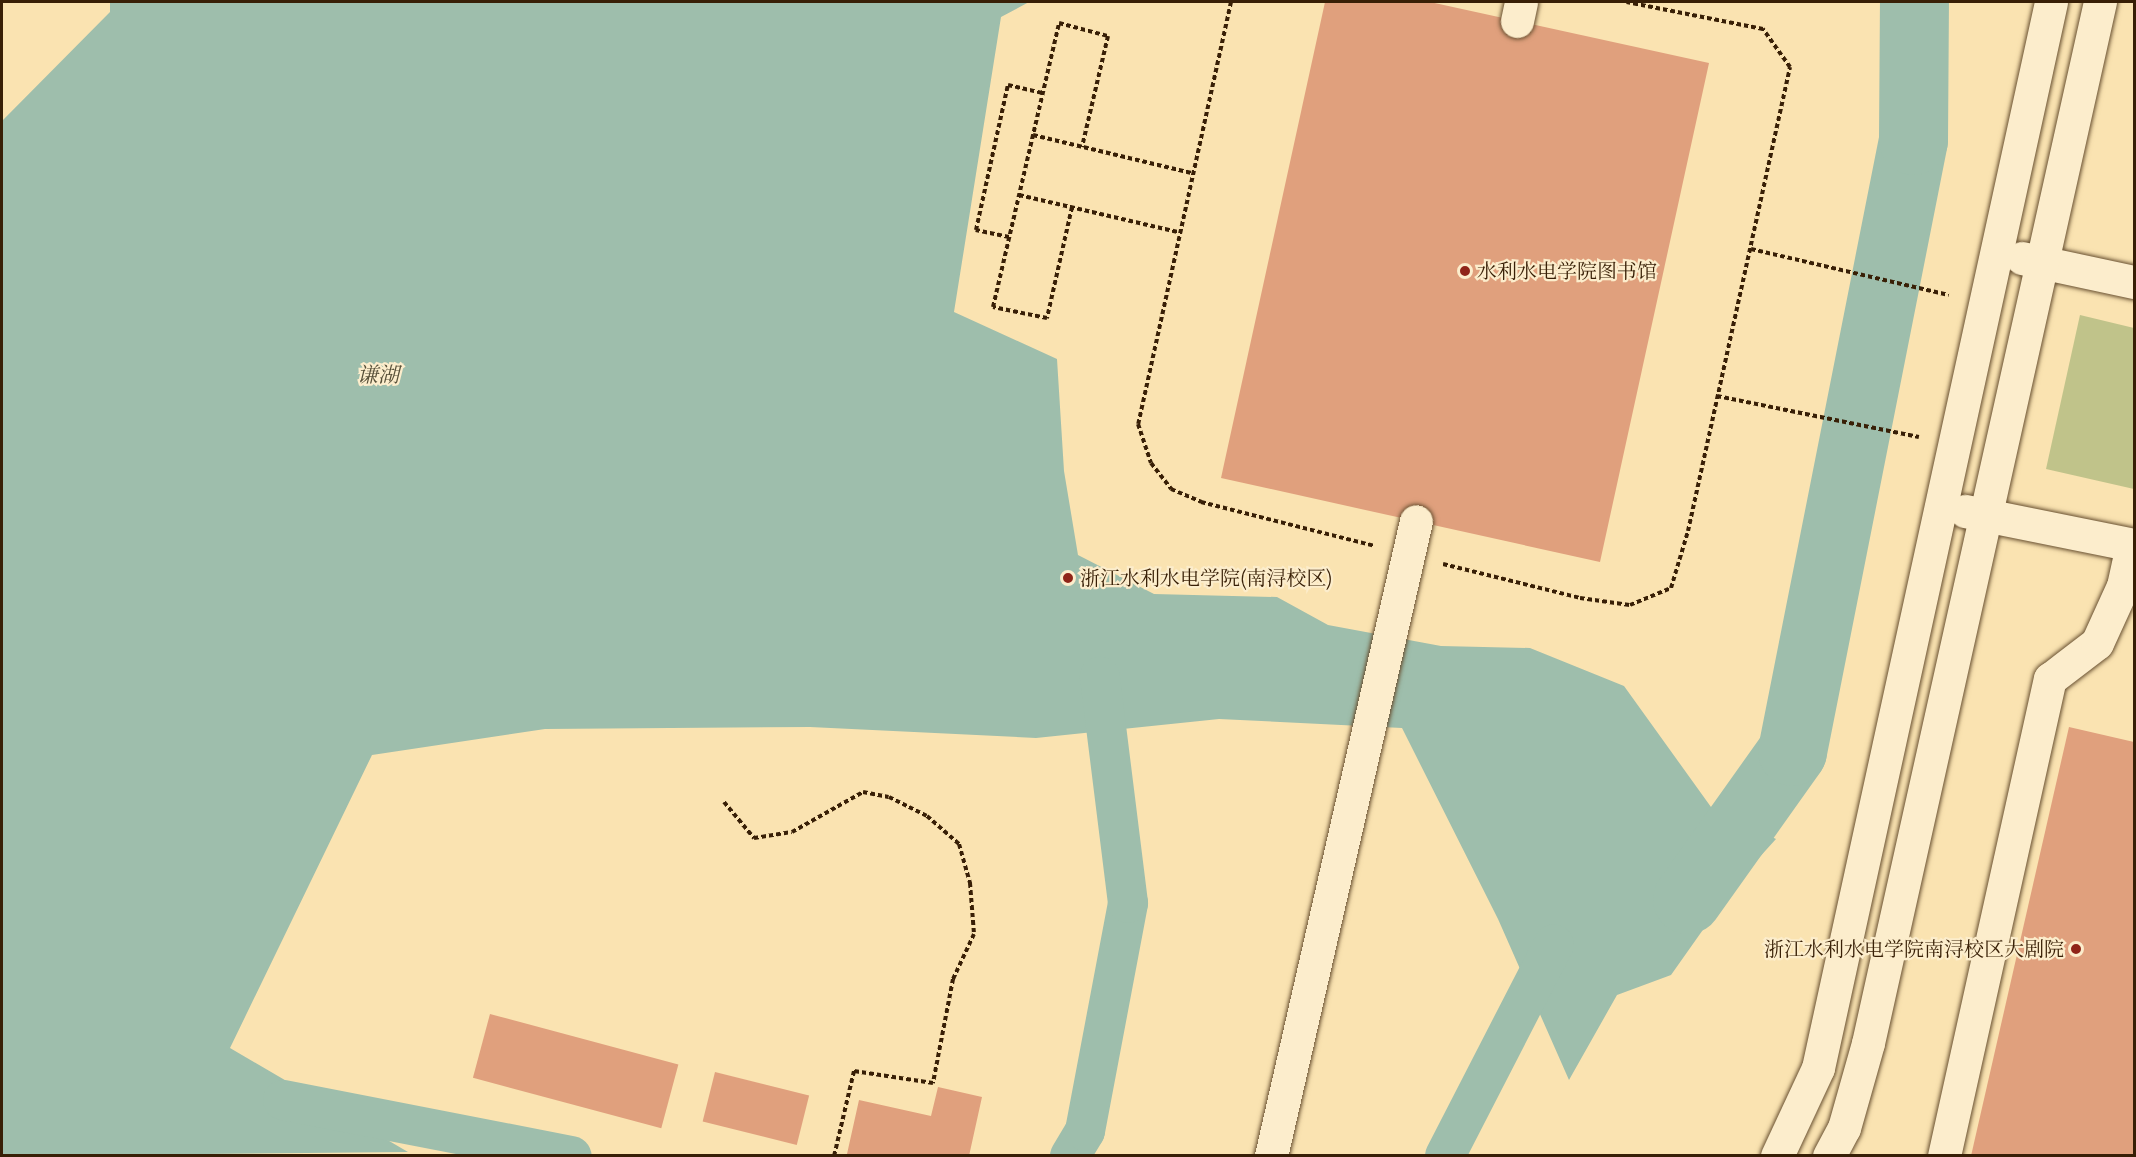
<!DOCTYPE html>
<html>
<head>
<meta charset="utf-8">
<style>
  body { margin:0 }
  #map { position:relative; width:2136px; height:1157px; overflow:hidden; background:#fae3b1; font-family:Cardo,"Noto Serif SC",serif }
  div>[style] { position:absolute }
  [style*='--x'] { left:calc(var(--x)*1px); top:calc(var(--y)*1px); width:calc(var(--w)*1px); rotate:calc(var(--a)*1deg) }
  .green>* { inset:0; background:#c0c38a }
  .water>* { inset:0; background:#9ebeac }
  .canal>* { height:40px; margin:-20px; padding:0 20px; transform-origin:20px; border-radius:20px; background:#9ebeac }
  .river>* { height:69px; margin:-34.5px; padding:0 34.5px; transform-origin:34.5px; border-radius:34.5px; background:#9ebeac }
  .building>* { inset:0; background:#e0a07d; transform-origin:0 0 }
  .path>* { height:4px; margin-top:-2px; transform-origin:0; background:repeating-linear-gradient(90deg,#381f06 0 4.5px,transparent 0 7.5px) }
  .roads { filter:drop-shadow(0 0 2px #685031) drop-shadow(0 0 2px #685031) }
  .street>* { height:33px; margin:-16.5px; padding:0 16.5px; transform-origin:16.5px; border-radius:16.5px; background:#fcedcc }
  .dots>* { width:16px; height:16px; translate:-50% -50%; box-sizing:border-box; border:3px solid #fcedcc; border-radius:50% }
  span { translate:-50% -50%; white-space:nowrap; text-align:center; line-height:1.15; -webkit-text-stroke:4.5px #fcedcc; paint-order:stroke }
  .poi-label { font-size:20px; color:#381f06 }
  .left { translate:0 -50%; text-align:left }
  .right { translate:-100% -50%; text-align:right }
  .water-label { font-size:21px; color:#574f38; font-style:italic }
  .frame { position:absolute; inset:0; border:3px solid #381f06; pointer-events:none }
</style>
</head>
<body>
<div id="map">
  <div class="green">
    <div style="clip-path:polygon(2080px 315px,2134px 328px,2134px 489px,2046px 469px)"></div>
  </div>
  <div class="water">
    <div style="clip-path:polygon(110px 2px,1029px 2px,1001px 17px,954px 312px,1057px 359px,1064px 471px,1078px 555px,1154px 594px,1277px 597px,1328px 625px,1441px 646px,1530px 648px,1624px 686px,1711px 807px,1776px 839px,1736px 883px,1671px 975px,1617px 995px,1569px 1080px,1498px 919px,1402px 728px,1219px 719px,1036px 738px,810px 727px,545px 729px,372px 755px,230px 1048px,408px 1152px,2px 1156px,2px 121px,110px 12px)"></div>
  </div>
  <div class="canal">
    <div style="--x:283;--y:1100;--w:294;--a:11"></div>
    <div style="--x:1070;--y:1156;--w:29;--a:-59"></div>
    <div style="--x:1085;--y:1131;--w:232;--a:-79.3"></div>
    <div style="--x:1128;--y:903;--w:228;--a:-97.1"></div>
    <div style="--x:1445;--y:1156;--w:238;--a:-62.8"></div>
  </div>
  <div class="river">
    <div style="--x:1687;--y:899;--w:181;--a:-54.6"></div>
    <div style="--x:1792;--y:751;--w:623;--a:-78.8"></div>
    <div style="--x:1913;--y:140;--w:138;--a:-89.6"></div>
  </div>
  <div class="building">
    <div style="clip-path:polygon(1325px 2px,1430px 2px,1709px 63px,1600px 562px,1221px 478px)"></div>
    <div style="clip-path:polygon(2069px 727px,2134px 742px,2134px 1156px,1971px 1156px)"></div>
    <div style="left:490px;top:1014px;width:195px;height:66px;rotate:15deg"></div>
    <div style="left:715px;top:1072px;width:97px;height:51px;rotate:14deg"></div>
    <div style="clip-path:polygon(938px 1087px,982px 1097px,969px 1156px,847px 1154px,859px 1100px,931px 1116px)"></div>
  </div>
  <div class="path">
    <div style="--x:1231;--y:2;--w:432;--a:102.4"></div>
    <div style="--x:1138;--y:424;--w:41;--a:71.6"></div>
    <div style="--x:1151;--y:463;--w:33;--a:52"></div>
    <div style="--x:1171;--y:489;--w:33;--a:23"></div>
    <div style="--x:1201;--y:502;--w:179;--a:14.2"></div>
    <div style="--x:1033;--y:135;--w:163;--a:13.5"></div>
    <div style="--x:1019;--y:195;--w:163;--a:13.1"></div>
    <div style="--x:1072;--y:207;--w:114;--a:102.7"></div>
    <div style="--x:1047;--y:318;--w:55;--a:-168.5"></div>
    <div style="--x:993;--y:307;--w:292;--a:-76.9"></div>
    <div style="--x:1059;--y:23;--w:51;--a:14.9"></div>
    <div style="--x:1108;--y:36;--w:114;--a:103.2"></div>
    <div style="--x:1009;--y:237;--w:34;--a:-168"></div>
    <div style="--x:976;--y:230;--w:148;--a:-77.6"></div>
    <div style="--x:1008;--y:85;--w:36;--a:13"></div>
    <div style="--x:1751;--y:249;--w:203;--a:13.1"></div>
    <div style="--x:1717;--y:396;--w:206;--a:11.5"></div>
    <div style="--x:1443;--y:564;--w:141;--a:13.9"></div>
    <div style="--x:1580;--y:598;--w:50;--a:8"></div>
    <div style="--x:1630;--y:605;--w:44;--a:-22.5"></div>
    <div style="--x:1671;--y:588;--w:59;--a:-73.4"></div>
    <div style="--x:1688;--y:531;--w:475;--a:-77.6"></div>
    <div style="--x:1790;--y:67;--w:47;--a:-125.4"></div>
    <div style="--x:1763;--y:29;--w:139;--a:-168.8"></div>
    <div style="--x:724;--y:802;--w:47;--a:50.2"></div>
    <div style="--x:754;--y:838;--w:38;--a:-9"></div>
    <div style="--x:792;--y:832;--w:81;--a:-29.4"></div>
    <div style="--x:863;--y:792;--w:26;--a:11"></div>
    <div style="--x:889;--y:797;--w:42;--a:26.6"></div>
    <div style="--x:927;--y:816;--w:43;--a:41.2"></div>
    <div style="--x:959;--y:844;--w:41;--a:74.2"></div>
    <div style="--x:970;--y:883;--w:51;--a:85.5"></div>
    <div style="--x:974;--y:934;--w:50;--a:115"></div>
    <div style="--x:953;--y:979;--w:106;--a:100.9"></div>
    <div style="--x:933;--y:1083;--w:80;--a:-171.4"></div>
    <div style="--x:854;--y:1071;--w:87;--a:103.2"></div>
  </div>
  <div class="roads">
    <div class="street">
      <div style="--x:1517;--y:21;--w:19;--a:-78"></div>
      <div style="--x:2022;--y:258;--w:115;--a:12.1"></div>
      <div style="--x:1965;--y:511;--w:172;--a:11.4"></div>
      <div style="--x:1271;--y:1156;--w:651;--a:-77.14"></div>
      <div style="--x:1777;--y:1156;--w:97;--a:-65"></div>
      <div style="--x:1818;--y:1068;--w:1091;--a:-77.67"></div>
      <div style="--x:1829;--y:1156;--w:32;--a:-62"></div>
      <div style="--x:1844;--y:1128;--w:88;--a:-74.2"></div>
      <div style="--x:1868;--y:1043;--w:1067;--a:-77.44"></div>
      <div style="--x:1944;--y:1156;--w:489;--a:-77.5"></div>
      <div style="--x:2050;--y:679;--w:59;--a:-37.5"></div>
      <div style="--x:2097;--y:643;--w:63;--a:-65.5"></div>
      <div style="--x:2123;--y:586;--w:42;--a:-77.6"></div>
    </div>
  </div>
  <div class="dots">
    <div style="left:1465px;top:271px;background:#8f2418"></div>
    <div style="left:1068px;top:578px;background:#8f2418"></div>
    <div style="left:2076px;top:949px;background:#8f2418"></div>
  </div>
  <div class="poi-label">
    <span class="left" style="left:1477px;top:271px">水利水电学院图书馆</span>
    <span class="left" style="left:1080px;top:578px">浙江水利水电学院(南浔校区)</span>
    <span class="right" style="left:2064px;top:949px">浙江水利水电学院南浔校区大剧院</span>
  </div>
  <div class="water-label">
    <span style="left:378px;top:376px">谦湖</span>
  </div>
  <div class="frame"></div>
</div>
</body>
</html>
